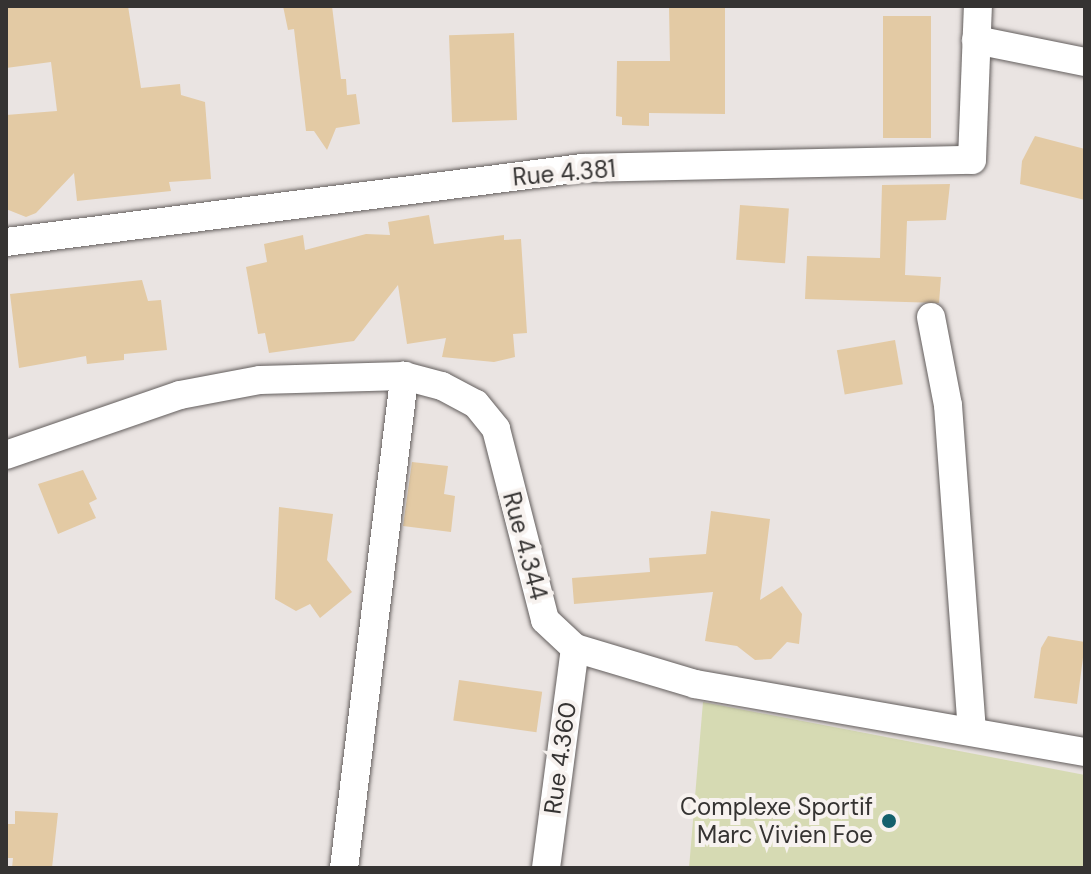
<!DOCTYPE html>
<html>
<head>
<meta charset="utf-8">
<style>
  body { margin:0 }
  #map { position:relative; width:1091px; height:874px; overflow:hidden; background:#eae4e2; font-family:"DM Sans",sans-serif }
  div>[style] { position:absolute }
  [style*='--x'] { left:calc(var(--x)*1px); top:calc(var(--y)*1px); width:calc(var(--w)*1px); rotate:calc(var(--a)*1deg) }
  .green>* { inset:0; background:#d6dab3 }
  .building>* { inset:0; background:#e3caa4; transform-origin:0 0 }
  .roads { filter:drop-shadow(0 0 2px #635e5d) drop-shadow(0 0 2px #635e5d) }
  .minor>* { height:28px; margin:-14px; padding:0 14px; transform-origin:14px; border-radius:14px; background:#fff }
  .dots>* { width:22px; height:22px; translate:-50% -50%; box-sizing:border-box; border:4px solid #f7f2ef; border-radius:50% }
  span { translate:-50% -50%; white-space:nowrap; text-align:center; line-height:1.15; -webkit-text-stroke:8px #f7f2ef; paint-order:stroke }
  .street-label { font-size:24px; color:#353332 }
  .poi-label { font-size:24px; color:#353332 }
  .right { translate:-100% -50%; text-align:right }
  .frame { position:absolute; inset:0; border:8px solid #353332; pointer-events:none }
</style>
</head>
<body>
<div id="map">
  <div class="green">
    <div style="clip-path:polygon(703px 702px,1085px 775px,1085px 868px,689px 868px)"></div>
  </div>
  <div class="building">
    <div style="clip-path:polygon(6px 6px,128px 6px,141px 88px,180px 84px,181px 95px,205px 102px,211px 179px,169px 182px,171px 191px,77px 201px,74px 173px,36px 213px,26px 217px,6px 209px,6px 115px,57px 111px,51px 62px,6px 68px)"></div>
    <div style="clip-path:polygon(283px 6px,332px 6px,341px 79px,346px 79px,347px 95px,356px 94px,360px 124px,336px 128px,327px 150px,314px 131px,306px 131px,294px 29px,288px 30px)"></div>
    <div style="clip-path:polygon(669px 6px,725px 6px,725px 114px,649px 113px,649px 126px,622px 125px,622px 117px,616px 116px,617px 61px,670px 61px)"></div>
    <div style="left:931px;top:16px;width:122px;height:48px;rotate:90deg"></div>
    <div style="left:514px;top:33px;width:87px;height:65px;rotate:88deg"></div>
    <div style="clip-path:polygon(1035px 136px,1085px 149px,1085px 200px,1020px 184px,1022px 161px)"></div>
    <div style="clip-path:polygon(950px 184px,946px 220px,907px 221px,905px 275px,941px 277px,939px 303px,805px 299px,807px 256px,880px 258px,882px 185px)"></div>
    <div style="left:740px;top:205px;width:49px;height:55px;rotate:4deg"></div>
    <div style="clip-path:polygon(429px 215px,434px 244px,504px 235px,504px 240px,521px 239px,527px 333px,513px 334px,515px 357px,494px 362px,442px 357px,446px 338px,407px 344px,398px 285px,354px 341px,269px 353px,265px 333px,258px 334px,246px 267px,267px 262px,264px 244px,303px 235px,305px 250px,366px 234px,390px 235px,388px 222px)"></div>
    <div style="clip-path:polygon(142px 280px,148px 301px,161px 300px,167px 350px,124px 354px,124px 360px,87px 364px,86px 356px,19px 368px,10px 294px)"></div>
    <div style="left:895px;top:340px;width:45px;height:59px;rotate:80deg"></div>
    <div style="clip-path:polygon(412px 462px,448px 466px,444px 494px,455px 496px,451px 532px,403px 526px)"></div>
    <div style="clip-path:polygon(83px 470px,97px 499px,89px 503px,96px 518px,58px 534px,38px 484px)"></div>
    <div style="clip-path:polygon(279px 507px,333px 514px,327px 560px,352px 592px,320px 618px,310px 604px,296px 611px,275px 599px)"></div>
    <div style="clip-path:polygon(711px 511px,770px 519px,760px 600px,782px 586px,802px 614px,799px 644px,787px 642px,771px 659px,755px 660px,737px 646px,705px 641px,713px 592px,574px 604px,572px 578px,650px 572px,649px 558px,706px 554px)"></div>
    <div style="clip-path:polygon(1048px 636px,1085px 642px,1077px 704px,1034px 698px,1041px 648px)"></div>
    <div style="left:459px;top:680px;width:84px;height:41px;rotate:8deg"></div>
    <div style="clip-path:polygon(15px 811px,58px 813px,52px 868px,12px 868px,13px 858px,6px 858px,6px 824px,15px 824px)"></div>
  </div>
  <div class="roads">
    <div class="minor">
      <div style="--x:976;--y:40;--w:111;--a:11.4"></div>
      <div style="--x:6;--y:242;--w:581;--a:-7.32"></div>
      <div style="--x:582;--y:168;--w:390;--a:-1.2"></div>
      <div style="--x:972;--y:160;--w:154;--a:-87.8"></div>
      <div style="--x:931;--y:317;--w:90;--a:79.1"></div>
      <div style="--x:948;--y:405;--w:327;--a:85.8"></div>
      <div style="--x:6;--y:455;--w:184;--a:-19"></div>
      <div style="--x:180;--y:395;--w:81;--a:-10.6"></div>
      <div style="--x:260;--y:380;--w:144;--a:-1.6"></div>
      <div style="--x:404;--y:376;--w:39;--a:15"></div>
      <div style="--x:442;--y:386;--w:38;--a:28"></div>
      <div style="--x:476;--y:404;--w:32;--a:51"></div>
      <div style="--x:496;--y:429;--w:197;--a:75.6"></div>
      <div style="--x:545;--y:620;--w:41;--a:43"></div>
      <div style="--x:575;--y:648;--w:125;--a:16.7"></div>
      <div style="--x:695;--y:684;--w:396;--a:9.9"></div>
      <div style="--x:344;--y:868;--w:496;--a:-83"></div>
      <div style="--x:546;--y:868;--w:222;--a:-82.5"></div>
    </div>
  </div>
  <div class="dots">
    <div style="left:889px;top:821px;background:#14606c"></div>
  </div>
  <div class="street-label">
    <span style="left:564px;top:173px;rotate:-5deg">Rue 4.381</span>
    <span style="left:525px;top:546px;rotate:75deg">Rue 4.344</span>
    <span style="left:560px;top:758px;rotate:-82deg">Rue 4.360</span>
  </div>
  <div class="poi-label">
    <span class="right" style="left:873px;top:821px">Complexe Sportif<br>Marc Vivien Foe</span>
  </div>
  <div class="frame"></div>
</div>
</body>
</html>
